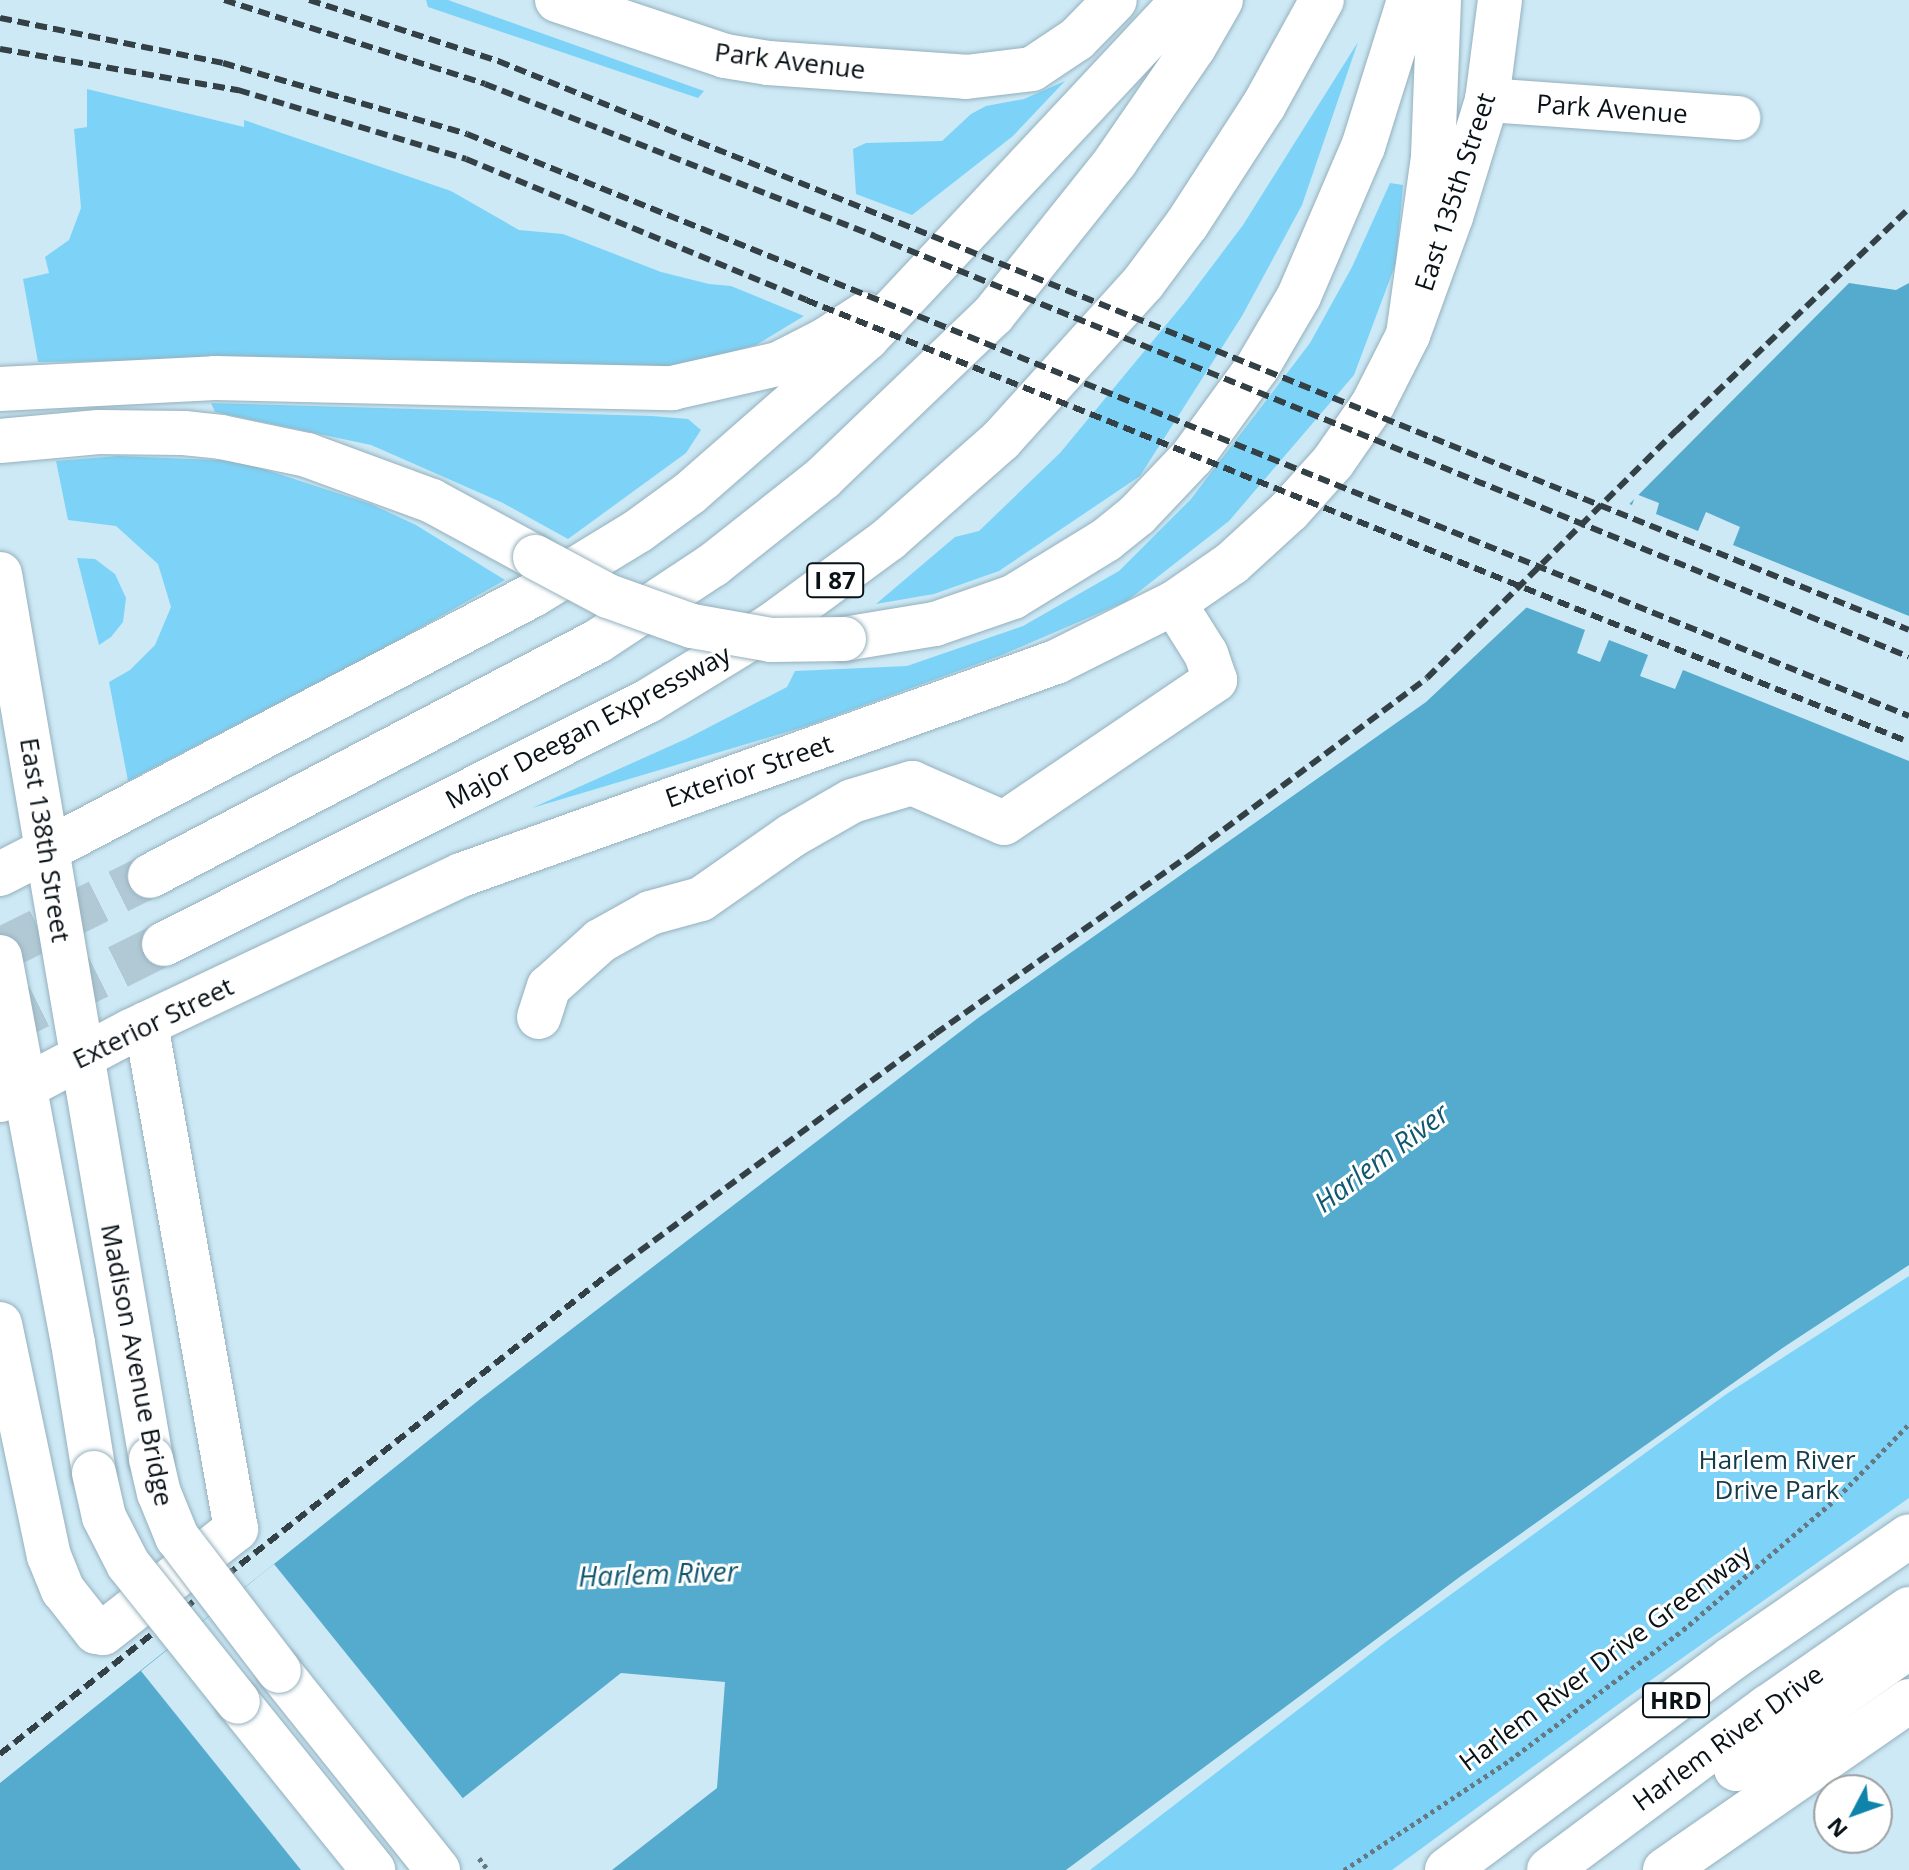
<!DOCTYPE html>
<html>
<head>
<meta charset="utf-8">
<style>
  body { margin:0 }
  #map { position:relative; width:1909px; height:1870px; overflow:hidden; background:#cde9f6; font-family:"Open Sans",sans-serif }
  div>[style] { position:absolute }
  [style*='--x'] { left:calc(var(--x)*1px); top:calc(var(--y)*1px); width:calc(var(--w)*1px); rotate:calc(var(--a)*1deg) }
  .green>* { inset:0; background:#7dd3f7 }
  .water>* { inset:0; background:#55abce }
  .pier>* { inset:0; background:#cde9f6 }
  .highway-tunnel>* { height:44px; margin-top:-22px; transform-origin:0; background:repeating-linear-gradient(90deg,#b0c9d5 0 44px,transparent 0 66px) }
  .path>* { height:5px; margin-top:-2.5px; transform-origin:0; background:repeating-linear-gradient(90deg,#667881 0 4px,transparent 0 8px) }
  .roads { filter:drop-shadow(0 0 2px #95b0bc) drop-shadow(0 0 2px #95b0bc) }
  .minor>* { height:44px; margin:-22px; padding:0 22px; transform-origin:22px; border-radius:22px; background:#fff }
  .major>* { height:44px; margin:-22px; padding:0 22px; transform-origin:22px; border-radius:22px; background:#fff }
  .highway>* { height:44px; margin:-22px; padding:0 22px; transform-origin:22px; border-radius:22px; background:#fff }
  .rail>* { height:6px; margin-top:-3px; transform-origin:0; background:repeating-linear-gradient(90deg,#334046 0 12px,transparent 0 18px) }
  .bridges { filter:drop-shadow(0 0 2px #95b0bc) drop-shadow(0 0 2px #95b0bc) }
  .major-bridge>* { height:44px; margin:-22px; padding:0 22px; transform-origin:22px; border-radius:22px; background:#fff }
  .highway-bridge>* { height:44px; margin:-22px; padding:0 22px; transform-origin:22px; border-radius:22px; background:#fff }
  span { translate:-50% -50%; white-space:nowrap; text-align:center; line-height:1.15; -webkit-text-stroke:6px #fff; paint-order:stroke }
  .shield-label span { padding:2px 6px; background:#fff; border:2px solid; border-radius:6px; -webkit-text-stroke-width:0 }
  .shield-label { font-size:24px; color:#091217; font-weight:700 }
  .street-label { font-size:26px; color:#091217 }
  .park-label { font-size:26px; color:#153c4b }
  .water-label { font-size:28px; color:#10576f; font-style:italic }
  .north { position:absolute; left:1813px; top:1774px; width:80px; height:80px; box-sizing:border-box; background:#fff; border:2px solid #9da0a2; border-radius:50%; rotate:229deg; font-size:22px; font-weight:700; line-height:32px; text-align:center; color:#091217 }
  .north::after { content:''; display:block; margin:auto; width:28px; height:36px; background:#0e84aa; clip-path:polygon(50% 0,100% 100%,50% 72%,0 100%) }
</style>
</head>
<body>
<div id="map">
  <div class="green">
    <div style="clip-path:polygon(426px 0,448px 0,704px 91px,698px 98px,683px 93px,428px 7px)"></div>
    <div style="clip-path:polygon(1358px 42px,1302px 205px,1242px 316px,1140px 476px,999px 571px,934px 594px,876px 604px,955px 537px,979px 531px,1060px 453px,1185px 302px,1243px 225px)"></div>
    <div style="clip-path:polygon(1065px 81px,1013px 136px,912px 215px,856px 194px,853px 149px,866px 143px,942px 141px,971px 114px,986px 106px,1024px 99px)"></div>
    <div style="clip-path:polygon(87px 89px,244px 127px,244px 120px,451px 191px,519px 230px,563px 234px,661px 272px,709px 284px,731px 286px,804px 316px,756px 345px,668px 369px,317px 359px,38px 362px,23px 279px,49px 273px,45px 257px,69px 240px,81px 208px,74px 129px,87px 127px)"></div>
    <div style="clip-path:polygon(1390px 183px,1403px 185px,1396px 263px,1354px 375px,1229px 521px,1127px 601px,1002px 655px,807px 726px,532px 808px,688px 738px,787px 687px,795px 671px,907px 666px,1023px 626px,1119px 571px,1191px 499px,1310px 343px,1352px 267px)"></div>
    <div style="clip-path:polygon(211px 403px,652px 416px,688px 419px,701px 430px,686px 453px,568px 539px,503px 503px,371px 445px,215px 412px)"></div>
    <div style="clip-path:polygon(118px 456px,239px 461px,371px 504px,416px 525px,505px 580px,377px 652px,128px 781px,109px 682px,130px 670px,155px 645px,171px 607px,158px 564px,116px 526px,68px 520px,56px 461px)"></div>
    <div style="clip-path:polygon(77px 558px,95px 559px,115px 574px,126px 598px,123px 622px,111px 637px,99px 645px)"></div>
    <div style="clip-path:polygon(1909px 1276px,1909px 1498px,1654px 1678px,1392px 1870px,1090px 1870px,1391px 1638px,1725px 1395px)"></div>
  </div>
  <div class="water">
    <div style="clip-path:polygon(1849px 283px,1896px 290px,1909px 283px,1909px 1265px,1784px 1347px,1461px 1576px,1066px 1870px,612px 1870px,717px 1788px,725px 1682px,621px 1673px,372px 1870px,0 1870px,0 1783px,479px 1400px,978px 1018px,1426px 702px,1527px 607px)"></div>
  </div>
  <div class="pier">
    <div style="clip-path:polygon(1636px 494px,1659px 503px,1656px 514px,1698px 531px,1706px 512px,1740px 527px,1733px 545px,1909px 616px,1909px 761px,1683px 670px,1675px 689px,1640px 676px,1648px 655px,1609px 640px,1600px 662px,1577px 653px,1585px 630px,1523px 606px,1588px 544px,1585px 542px,1624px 502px,1632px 505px)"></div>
    <div style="clip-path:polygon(274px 1564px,465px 1801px,379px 1870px,301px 1870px,141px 1671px)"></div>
  </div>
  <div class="highway-tunnel">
    <div style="--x:0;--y:950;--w:167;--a:-26.3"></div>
    <div style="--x:0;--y:1026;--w:183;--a:-26.6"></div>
  </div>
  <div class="path">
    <div style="--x:479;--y:1858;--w:15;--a:53"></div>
    <div style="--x:1344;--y:1870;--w:199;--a:-33.5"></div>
    <div style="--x:1510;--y:1760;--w:216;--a:-36.9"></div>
    <div style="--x:1683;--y:1630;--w:204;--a:-40.6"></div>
    <div style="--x:1838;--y:1497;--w:102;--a:-45.8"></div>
  </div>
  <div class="roads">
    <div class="minor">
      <div style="--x:557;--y:0;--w:177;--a:18.4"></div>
      <div style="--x:725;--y:56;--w:44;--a:9.2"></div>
      <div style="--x:768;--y:63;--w:198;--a:4"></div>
      <div style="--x:966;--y:77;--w:66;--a:-6.9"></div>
      <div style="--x:1032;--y:69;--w:54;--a:-33.7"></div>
      <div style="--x:1077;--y:39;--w:54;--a:-45.7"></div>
      <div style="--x:1487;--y:100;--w:252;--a:4.1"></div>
      <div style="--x:539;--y:1017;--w:32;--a:-72"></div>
      <div style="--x:549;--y:987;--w:69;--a:-42"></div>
      <div style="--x:600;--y:941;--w:57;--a:-29.2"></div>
      <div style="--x:650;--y:913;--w:53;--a:-15.4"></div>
      <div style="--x:701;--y:899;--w:110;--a:-35"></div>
      <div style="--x:791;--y:836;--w:70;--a:-29.8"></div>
      <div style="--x:852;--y:801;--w:63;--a:-16.7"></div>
      <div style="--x:912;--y:783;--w:100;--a:23.5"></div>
      <div style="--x:1004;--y:823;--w:255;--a:-34.1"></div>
      <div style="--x:1215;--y:680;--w:28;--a:-109"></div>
      <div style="--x:1206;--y:654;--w:60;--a:-122.1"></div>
      <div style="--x:0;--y:1324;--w:237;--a:78.1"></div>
      <div style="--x:49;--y:1556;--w:37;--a:68"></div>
      <div style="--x:63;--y:1590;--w:53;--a:51.8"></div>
      <div style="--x:96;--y:1632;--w:7;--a:8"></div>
      <div style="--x:103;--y:1633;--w:169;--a:-38"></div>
      <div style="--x:236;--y:1529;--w:513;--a:-100.11"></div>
      <div style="--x:1665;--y:1870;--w:297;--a:-34.7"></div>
    </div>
    <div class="major">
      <div style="--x:0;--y:574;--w:898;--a:80.32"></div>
      <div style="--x:0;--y:874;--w:53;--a:-27.1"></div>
      <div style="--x:0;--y:957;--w:393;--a:79.3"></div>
      <div style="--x:73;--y:1343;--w:132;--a:80.8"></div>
      <div style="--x:0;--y:1100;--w:148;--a:-27.8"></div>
      <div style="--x:131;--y:1031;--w:365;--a:-25.3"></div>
      <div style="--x:461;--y:875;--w:632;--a:-19.7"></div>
      <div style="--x:1056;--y:662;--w:132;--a:-26.6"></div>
      <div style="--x:1174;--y:603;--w:70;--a:-34.6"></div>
      <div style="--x:1232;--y:563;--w:77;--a:-42.4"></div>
      <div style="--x:1289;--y:511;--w:66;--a:-48.1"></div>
      <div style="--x:1333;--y:462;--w:70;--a:-55.4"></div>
      <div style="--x:1373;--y:404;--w:77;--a:-63.1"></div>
      <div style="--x:1408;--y:335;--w:126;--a:-70"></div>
      <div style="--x:1451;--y:217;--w:122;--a:-72.9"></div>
      <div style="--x:1487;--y:100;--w:101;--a:-82.6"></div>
      <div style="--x:279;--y:1671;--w:255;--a:51.4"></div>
      <div style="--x:238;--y:1702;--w:216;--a:51.2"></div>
    </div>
    <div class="highway">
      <div style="--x:1408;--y:335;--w:181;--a:-82"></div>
      <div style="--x:1433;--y:156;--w:156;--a:-87.8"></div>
      <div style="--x:0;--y:389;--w:215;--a:-2.9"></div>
      <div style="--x:215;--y:378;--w:457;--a:1.3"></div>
      <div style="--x:672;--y:388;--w:109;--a:-12.8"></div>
      <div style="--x:778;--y:364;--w:55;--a:-27"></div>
      <div style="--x:827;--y:339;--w:45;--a:-33.3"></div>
      <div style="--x:0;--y:441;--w:99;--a:-5.2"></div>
      <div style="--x:99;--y:432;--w:85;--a:0.7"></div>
      <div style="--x:184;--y:433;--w:37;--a:6"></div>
      <div style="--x:221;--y:437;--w:88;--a:11.8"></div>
      <div style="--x:307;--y:455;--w:133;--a:20.2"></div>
      <div style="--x:432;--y:501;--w:117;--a:28.5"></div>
      <div style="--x:844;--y:639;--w:92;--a:-9.4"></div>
      <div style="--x:935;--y:624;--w:83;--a:-19.1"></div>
      <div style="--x:1013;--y:597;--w:109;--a:-31.5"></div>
      <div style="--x:1106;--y:540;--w:40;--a:-39"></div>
      <div style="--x:1137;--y:515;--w:80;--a:-46.5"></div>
      <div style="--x:1192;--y:457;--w:112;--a:-54"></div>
      <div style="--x:1258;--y:366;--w:81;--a:-59.6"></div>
      <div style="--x:1299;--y:296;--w:162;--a:-66.8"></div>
      <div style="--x:1363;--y:147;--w:154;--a:-72.6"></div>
      <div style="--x:47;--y:850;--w:549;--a:-27.69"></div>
      <div style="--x:533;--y:595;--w:123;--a:-31.4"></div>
      <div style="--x:638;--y:531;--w:64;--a:-36.2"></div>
      <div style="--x:690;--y:493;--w:235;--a:-41.2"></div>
      <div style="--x:867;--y:338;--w:463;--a:-46.9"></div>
      <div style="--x:150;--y:876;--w:506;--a:-27.68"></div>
      <div style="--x:598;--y:641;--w:138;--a:-33.5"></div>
      <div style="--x:713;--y:565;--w:140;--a:-38.3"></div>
      <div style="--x:823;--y:478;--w:236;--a:-43.8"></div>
      <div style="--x:993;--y:315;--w:196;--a:-51.4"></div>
      <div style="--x:1115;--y:162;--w:140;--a:-55.5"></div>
      <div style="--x:1194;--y:47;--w:54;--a:-60.1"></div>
      <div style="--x:164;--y:944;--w:542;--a:-26.66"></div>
      <div style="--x:648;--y:701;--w:145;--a:-31.5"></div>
      <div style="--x:772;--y:625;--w:145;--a:-36.3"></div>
      <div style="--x:889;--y:539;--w:149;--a:-41.5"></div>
      <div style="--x:1001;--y:440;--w:212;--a:-47.9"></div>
      <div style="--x:1143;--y:283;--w:74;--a:-53.3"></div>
      <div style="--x:1187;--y:224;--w:142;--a:-57.1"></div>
      <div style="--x:1264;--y:105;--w:120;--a:-61.1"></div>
      <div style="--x:1736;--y:1769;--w:212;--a:-35.2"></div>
      <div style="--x:1447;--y:1870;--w:354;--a:-36.6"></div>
      <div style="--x:1731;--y:1659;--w:216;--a:-34.6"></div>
      <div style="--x:1549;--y:1870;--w:273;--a:-36.7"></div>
      <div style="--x:1768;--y:1707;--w:172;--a:-34.8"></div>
    </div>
  </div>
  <div class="rail">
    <div style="--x:224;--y:0;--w:274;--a:17.8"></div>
    <div style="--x:485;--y:84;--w:418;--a:21.3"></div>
    <div style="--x:874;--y:236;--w:1117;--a:22.13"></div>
    <div style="--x:309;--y:0;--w:199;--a:17.9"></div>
    <div style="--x:498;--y:61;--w:1521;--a:21.96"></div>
    <div style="--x:0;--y:18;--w:227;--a:11.4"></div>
    <div style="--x:223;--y:63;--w:254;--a:16.2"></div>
    <div style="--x:467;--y:134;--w:1555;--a:21.98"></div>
    <div style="--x:0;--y:49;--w:242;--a:9.8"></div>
    <div style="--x:238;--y:90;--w:238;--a:16.8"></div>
    <div style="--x:466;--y:159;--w:368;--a:22.5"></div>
    <div style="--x:806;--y:300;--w:1188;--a:21.84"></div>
    <div style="--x:0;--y:1754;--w:777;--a:-38.26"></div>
    <div style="--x:610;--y:1273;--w:403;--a:-36.3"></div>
    <div style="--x:935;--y:1034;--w:318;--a:-35.1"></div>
    <div style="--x:1195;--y:851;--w:289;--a:-36.7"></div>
    <div style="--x:1427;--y:678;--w:351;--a:-44.8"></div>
    <div style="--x:1676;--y:431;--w:323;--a:-43.7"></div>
  </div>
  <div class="bridges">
    <div class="major-bridge">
      <div style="--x:151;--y:1459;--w:35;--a:77"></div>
      <div style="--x:159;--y:1493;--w:48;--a:67.8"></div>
      <div style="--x:177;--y:1537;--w:168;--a:52.7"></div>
      <div style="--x:94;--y:1473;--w:45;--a:77.2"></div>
      <div style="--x:104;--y:1517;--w:53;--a:62.9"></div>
      <div style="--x:128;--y:1564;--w:176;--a:51.4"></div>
    </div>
    <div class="highway-bridge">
      <div style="--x:535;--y:557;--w:83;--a:28.1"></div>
      <div style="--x:608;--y:596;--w:89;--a:19.7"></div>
      <div style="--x:692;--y:626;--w:80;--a:10"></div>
      <div style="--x:771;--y:640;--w:73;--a:-0.8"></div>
    </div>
  </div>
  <div class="shield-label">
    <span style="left:835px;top:580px">I 87</span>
    <span style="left:1676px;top:1700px">HRD</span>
  </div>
  <div class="street-label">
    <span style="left:790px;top:61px;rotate:7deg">Park Avenue</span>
    <span style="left:1612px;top:109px;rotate:4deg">Park Avenue</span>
    <span style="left:1455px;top:192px;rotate:-72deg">East 135th Street</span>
    <span style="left:588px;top:727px;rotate:-28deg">Major Deegan Expressway</span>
    <span style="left:749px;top:771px;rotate:-19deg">Exterior Street</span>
    <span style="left:45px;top:840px;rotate:81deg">East 138th Street</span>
    <span style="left:153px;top:1023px;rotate:-26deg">Exterior Street</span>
    <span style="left:137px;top:1365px;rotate:79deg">Madison Avenue Bridge</span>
    <span style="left:1605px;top:1658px;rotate:-37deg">Harlem River Drive Greenway</span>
    <span style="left:1728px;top:1738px;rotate:-36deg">Harlem River Drive</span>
  </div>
  <div class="park-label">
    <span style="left:1777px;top:1475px">Harlem River<br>Drive Park</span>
  </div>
  <div class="water-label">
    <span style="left:1381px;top:1157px;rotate:-37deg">Harlem River</span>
    <span style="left:658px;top:1573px;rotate:-2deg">Harlem River</span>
  </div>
  <div class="north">N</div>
</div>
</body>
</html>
